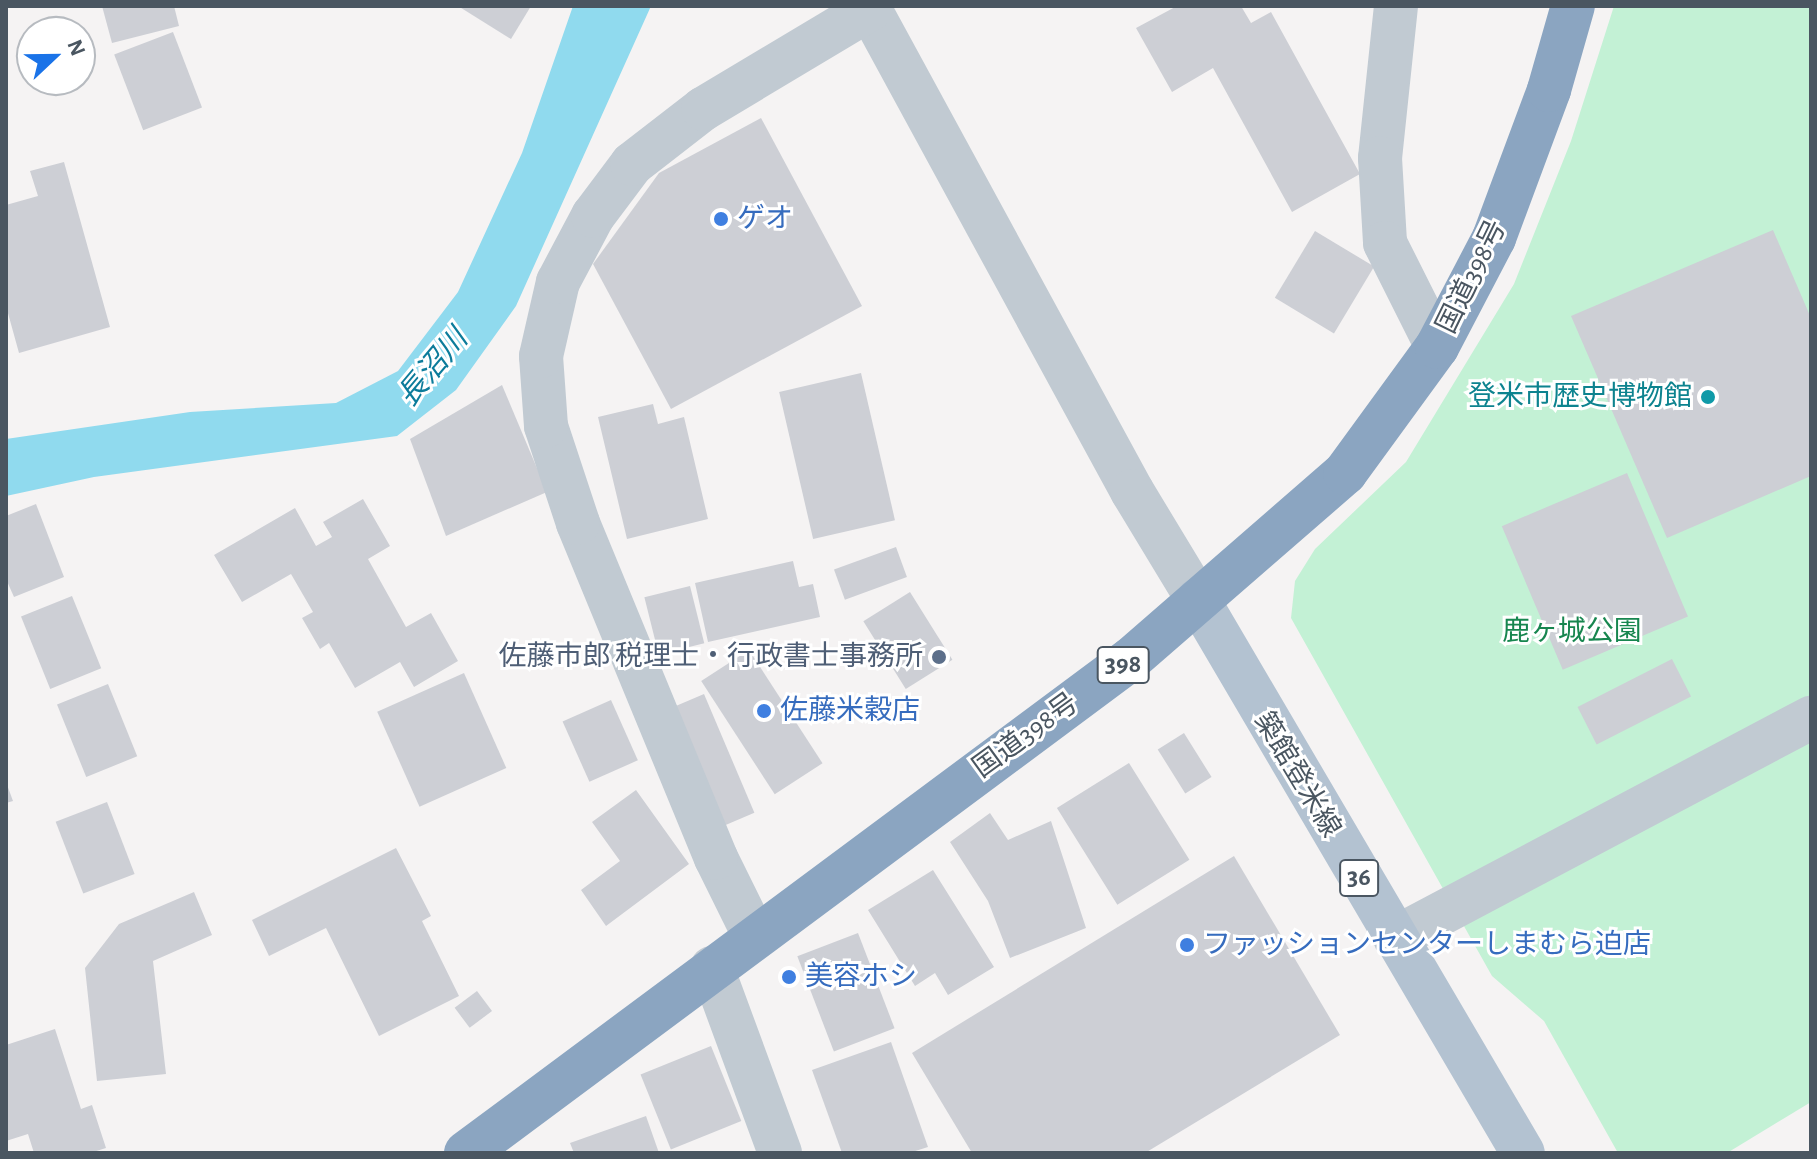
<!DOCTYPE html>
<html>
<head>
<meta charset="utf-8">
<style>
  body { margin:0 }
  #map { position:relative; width:1817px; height:1159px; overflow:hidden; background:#f5f3f3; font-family:"Alegreya Sans","Noto Sans JP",sans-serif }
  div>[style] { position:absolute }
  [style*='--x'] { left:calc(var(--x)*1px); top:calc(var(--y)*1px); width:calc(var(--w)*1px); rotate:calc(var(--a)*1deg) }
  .green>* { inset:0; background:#c3f1d5 }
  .water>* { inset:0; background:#90daee }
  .building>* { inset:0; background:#cdcfd5; transform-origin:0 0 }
  .minor>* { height:44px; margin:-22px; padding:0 22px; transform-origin:22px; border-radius:22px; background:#c1cad2 }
  .major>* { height:44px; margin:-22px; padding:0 22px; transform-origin:22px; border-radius:22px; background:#b3c2d1 }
  .highway>* { height:44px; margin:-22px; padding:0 22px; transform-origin:22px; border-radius:22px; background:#8ba5c1 }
  .dots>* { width:22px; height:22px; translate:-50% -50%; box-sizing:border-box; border:4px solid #fff; border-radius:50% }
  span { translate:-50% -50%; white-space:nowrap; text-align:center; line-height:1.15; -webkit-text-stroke:6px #fff; paint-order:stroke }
  .shield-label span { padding:2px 6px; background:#fff; border:2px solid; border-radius:6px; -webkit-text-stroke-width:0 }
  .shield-label { font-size:26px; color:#4a5661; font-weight:700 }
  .shop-label { font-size:28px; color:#366cbe }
  .left { translate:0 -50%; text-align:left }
  .street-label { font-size:28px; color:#4a5661 }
  .culture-label { font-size:28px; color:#0d838f }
  .right { translate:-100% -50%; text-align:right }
  .park-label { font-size:28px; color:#17864f }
  .service-label { font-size:28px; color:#4e5e75 }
  .water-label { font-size:30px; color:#0c7c9b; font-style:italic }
  .frame { position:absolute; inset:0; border:8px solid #4a5661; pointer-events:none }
  .north { position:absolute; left:16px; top:16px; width:80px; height:80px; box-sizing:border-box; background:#fff; border:2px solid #b7bbc0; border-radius:50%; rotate:68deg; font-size:22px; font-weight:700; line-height:32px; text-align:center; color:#4a5661 }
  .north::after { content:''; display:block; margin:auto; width:28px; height:36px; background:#1a73e8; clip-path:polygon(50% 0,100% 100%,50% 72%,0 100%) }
</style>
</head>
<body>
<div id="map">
  <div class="green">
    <div style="clip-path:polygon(1614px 6px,1811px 6px,1811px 1102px,1727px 1153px,1618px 1153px,1544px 1021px,1492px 976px,1291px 618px,1295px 581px,1315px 549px,1406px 462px,1514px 284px,1571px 141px)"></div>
  </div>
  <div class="water">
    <div style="clip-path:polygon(573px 6px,651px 6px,516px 306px,456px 390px,397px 436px,94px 477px,6px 496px,6px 439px,190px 412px,336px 403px,398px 371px,458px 292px,522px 153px)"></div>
  </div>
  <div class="building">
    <div style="clip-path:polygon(102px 6px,174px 6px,179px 26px,112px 43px)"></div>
    <div style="clip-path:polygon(458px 6px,531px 6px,511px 39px)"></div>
    <div style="clip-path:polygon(1177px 6px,1241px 6px,1251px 23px,1271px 12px,1360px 174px,1292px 212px,1213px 68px,1172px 92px,1136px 28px)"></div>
    <div style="left:173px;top:32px;width:81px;height:63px;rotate:69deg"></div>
    <div style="clip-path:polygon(761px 118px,862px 306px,671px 409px,593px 264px,659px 173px)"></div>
    <div style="clip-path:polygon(64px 162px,110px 327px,19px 353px,6px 306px,6px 205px,38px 196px,30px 171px)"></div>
    <div style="clip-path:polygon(1773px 230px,1811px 318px,1811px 476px,1667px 538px,1571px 316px)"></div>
    <div style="left:1315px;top:231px;width:69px;height:78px;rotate:31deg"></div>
    <div style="left:861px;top:373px;width:151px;height:84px;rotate:77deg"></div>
    <div style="clip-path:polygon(502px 385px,547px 492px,446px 536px,410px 439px)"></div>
    <div style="clip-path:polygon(653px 404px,658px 424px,684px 417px,708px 519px,627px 539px,598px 417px)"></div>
    <div style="left:1627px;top:473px;width:156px;height:136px;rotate:67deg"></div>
    <div style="clip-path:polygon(363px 499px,390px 546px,368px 559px,406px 627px,431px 613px,458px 661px,414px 687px,400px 662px,355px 688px,329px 643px,320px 649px,302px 618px,313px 612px,291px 574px,242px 602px,214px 555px,295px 508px,316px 546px,332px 537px,323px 522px)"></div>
    <div style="clip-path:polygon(36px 504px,64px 577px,14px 597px,6px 579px,6px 516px)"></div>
    <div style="left:896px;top:547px;width:32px;height:66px;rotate:70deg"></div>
    <div style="clip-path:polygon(793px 561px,799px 587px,813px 584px,820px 617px,708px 642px,695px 583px)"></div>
    <div style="left:690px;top:586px;width:59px;height:47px;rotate:76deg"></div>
    <div style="left:910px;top:592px;width:80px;height:55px;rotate:58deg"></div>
    <div style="left:72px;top:596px;width:78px;height:55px;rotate:68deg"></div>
    <div style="left:749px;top:650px;width:135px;height:57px;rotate:57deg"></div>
    <div style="left:1672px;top:659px;width:42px;height:106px;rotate:63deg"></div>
    <div style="left:464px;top:673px;width:104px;height:95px;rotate:66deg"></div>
    <div style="left:108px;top:684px;width:78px;height:55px;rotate:68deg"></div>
    <div style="left:704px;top:694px;width:129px;height:37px;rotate:67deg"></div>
    <div style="left:611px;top:700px;width:66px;height:53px;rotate:66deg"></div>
    <div style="left:1184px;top:733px;width:52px;height:31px;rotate:58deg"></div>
    <div style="left:1129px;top:763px;width:114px;height:85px;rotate:58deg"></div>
    <div style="clip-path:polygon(6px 782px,13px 801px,6px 803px)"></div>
    <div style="clip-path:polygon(636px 790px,689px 864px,606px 926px,581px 890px,620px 861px,592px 822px)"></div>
    <div style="left:107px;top:802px;width:77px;height:55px;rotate:69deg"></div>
    <div style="clip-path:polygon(990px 813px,1008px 840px,1051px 821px,1086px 928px,1010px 958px,988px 901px,950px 842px)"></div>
    <div style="clip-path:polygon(396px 848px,431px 916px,422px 921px,459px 996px,379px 1036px,326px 928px,269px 956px,252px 920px)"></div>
    <div style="clip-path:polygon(1234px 856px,1340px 1035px,1145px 1153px,972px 1153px,912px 1053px)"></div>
    <div style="clip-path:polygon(933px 870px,994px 967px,948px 995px,935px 973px,915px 986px,868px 910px)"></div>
    <div style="clip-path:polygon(194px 892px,212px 935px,153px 961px,166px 1074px,97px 1081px,85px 968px,119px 924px)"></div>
    <div style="left:858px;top:933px;width:102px;height:65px;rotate:69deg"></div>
    <div style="left:477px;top:991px;width:25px;height:28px;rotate:53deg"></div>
    <div style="clip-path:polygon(55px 1029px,81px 1109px,92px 1105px,106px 1148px,90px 1153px,34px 1153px,28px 1134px,6px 1141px,6px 1045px)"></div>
    <div style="clip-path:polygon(891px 1042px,928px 1147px,909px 1153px,842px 1153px,812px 1070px)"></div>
    <div style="left:711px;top:1046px;width:81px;height:76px;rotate:68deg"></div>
    <div style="clip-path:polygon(646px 1116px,659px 1153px,574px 1153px,570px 1143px)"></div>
  </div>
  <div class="minor">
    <div style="--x:868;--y:6;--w:552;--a:61.44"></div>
    <div style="--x:1132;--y:491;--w:127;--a:58.8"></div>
    <div style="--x:1396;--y:6;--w:153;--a:96"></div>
    <div style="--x:1380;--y:158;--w:85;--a:86.6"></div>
    <div style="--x:1385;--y:243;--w:116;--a:63.4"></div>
    <div style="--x:755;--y:937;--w:88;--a:-116.3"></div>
    <div style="--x:716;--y:858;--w:362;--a:-112.4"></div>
    <div style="--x:578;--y:523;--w:102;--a:-108.3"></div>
    <div style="--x:546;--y:426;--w:70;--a:-94.1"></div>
    <div style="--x:541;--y:356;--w:76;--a:-77.1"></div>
    <div style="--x:558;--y:282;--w:75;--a:-62.1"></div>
    <div style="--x:593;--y:216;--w:65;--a:-53.1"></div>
    <div style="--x:632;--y:164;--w:90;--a:-37.8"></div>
    <div style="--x:703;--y:109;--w:195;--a:-30.9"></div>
    <div style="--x:1395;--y:938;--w:471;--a:-27.9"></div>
    <div style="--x:712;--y:968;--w:197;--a:69.8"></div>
  </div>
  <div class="major">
    <div style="--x:1198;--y:600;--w:641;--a:59.56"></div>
  </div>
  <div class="highway">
    <div style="--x:466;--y:1153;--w:828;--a:-36.61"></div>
    <div style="--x:1131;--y:659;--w:284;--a:-41"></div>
    <div style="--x:1345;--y:473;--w:156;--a:-53.9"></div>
    <div style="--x:1437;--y:347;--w:123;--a:-62.4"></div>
    <div style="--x:1494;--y:238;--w:158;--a:-69.6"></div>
    <div style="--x:1549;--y:90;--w:87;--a:-74.1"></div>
  </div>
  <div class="dots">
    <div style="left:721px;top:219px;background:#3f7fe0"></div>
    <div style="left:1708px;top:397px;background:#0f9aa8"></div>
    <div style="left:939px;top:657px;background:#5c6f8a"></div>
    <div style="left:764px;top:711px;background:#3f7fe0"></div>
    <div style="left:1187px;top:945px;background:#3f7fe0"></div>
    <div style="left:789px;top:977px;background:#3f7fe0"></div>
  </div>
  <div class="shield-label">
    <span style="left:1123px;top:665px">398</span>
    <span style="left:1359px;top:878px">36</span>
  </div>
  <div class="shop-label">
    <span class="left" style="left:737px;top:219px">ゲオ</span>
    <span class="left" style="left:780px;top:711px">佐藤米穀店</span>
    <span class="left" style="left:1203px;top:945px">ファッションセンターしまむら迫店</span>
    <span class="left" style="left:805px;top:977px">美容ホシ</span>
  </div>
  <div class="street-label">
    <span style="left:1472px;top:277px;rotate:-64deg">国道398号</span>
    <span style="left:1026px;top:736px;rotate:-36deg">国道398号</span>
    <span style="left:1297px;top:775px;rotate:59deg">築館登米線</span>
  </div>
  <div class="culture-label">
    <span class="right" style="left:1692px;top:397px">登米市歴史博物館</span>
  </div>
  <div class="park-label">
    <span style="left:1572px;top:632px">鹿ヶ城公園</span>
  </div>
  <div class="service-label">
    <span class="right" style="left:923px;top:657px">佐藤市郎 税理士・行政書士事務所</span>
  </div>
  <div class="water-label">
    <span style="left:433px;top:368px;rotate:-50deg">長沼川</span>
  </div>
  <div class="frame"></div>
  <div class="north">N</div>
</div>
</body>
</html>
